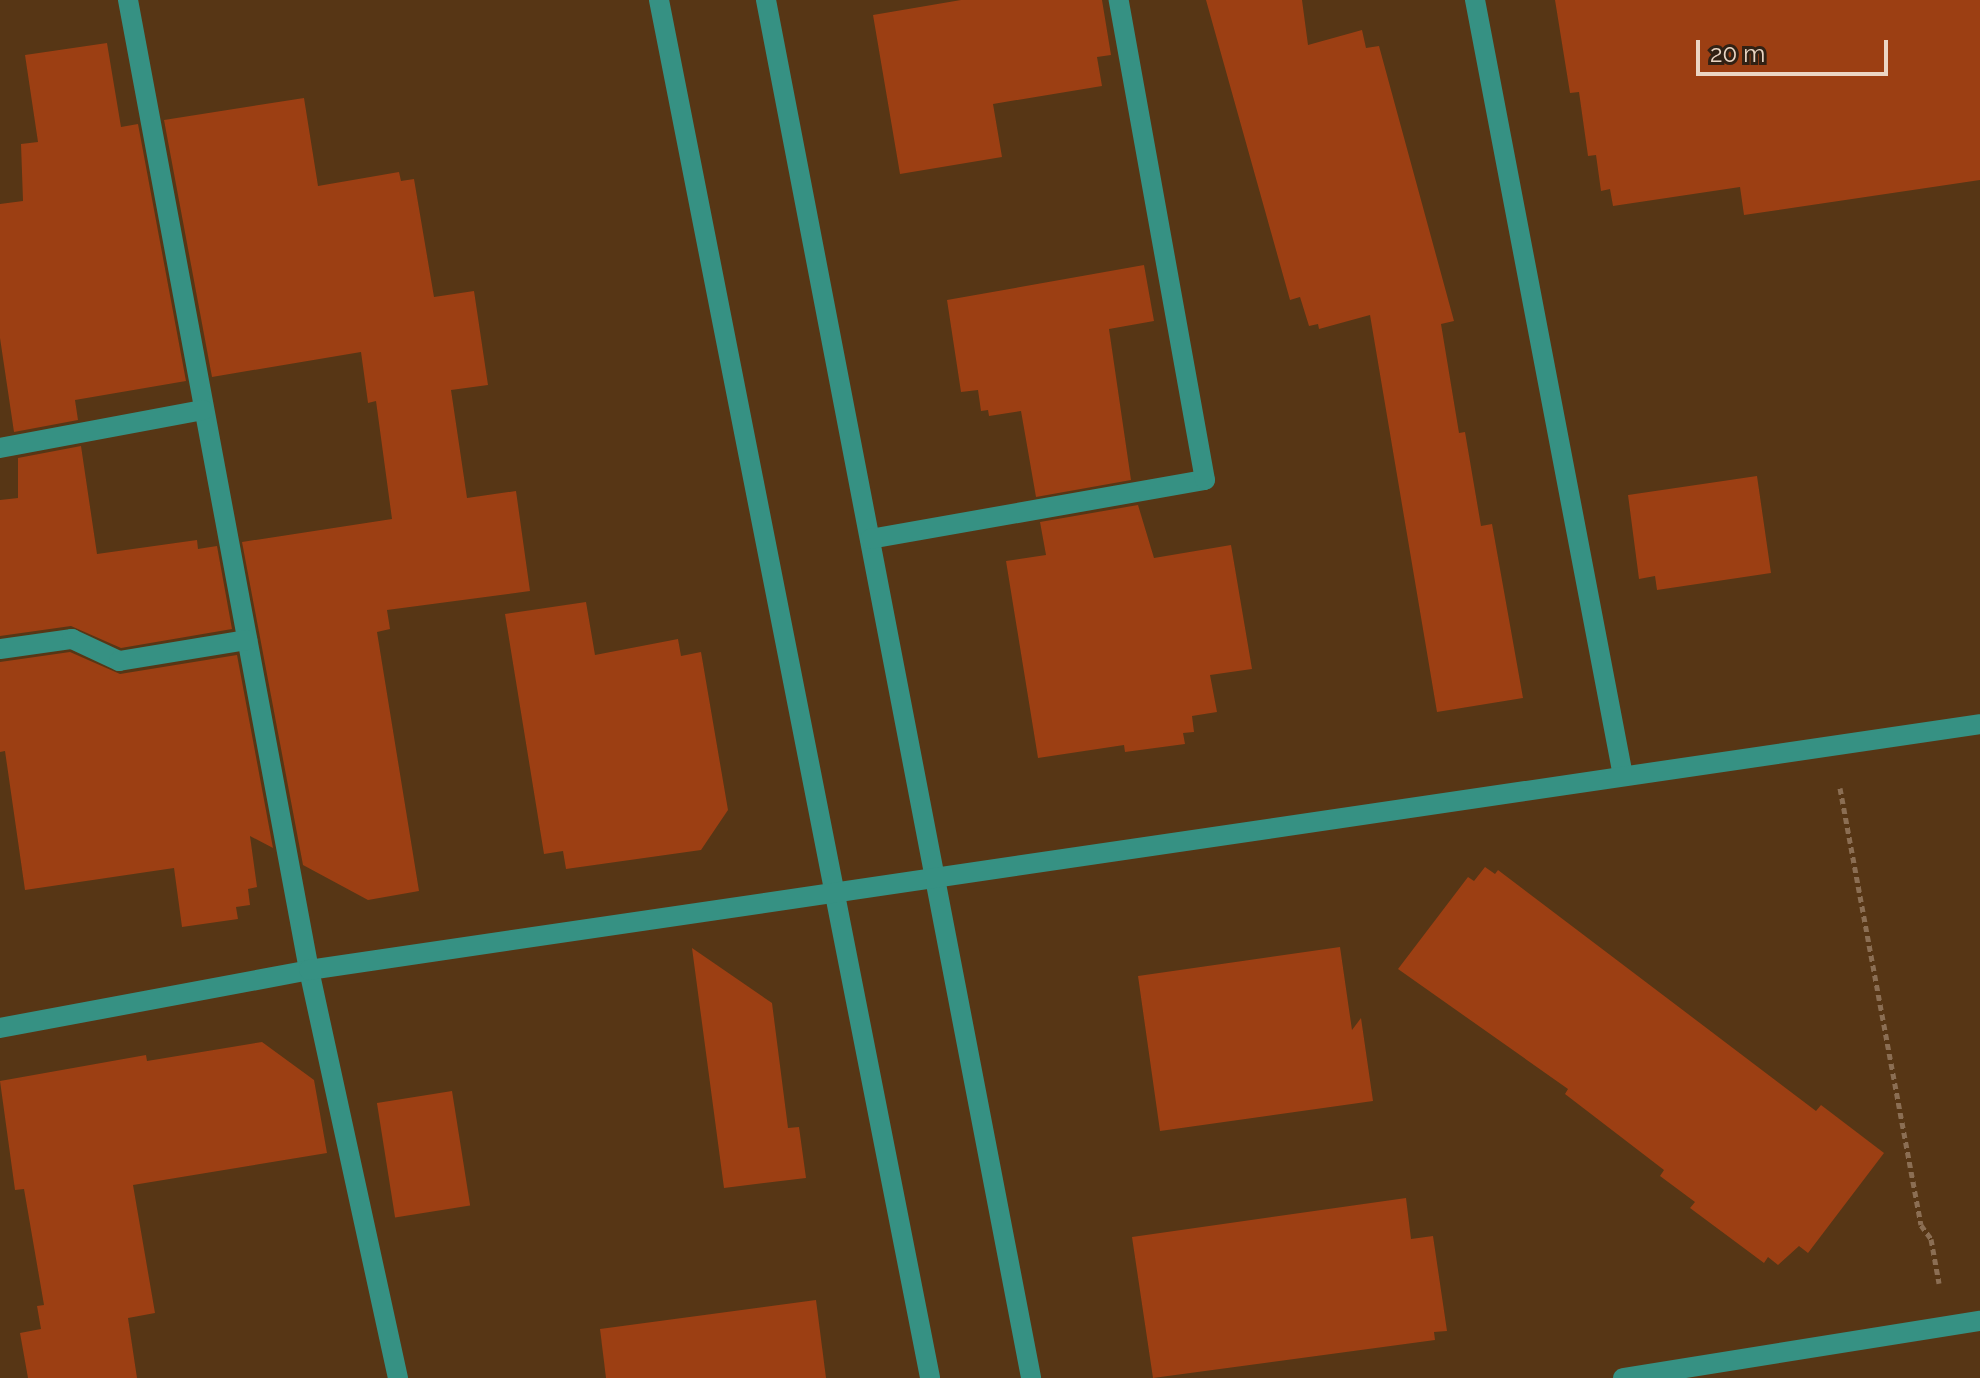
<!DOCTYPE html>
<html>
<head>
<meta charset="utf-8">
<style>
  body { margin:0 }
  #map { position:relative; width:1980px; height:1378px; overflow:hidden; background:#573615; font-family:Raleway,sans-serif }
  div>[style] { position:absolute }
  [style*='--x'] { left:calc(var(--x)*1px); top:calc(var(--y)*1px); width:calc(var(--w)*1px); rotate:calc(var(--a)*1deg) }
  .building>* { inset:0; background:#9c3f13; transform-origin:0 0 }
  .path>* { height:5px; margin-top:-2.5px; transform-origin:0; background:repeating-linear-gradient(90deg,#8b6e53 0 6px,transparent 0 10px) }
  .minor>* { height:20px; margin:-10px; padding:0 10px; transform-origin:10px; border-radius:10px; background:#369183 }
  span { translate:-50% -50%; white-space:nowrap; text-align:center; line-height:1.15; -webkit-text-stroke:7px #312114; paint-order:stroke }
  .scale { position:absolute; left:1696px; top:40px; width:192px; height:36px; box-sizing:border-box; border:4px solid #ebd6c4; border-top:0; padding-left:10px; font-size:24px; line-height:28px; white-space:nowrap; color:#ebd6c4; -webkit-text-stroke:6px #312114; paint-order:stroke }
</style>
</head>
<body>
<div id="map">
  <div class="building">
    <div style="clip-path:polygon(961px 0,1102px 0,1111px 55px,1097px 57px,1102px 86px,993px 104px,1002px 157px,900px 174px,873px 15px)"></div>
    <div style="clip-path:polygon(1206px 0,1302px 0,1308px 45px,1362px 30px,1366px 48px,1379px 46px,1454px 321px,1441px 324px,1459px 433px,1465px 432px,1481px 526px,1492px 524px,1523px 698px,1437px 712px,1370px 315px,1319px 329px,1318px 324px,1309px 326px,1300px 297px,1290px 300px)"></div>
    <div style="clip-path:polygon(1555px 0,1980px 0,1980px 180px,1744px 215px,1740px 187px,1613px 206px,1610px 189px,1601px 191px,1596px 155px,1588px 156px,1579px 92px,1570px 93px)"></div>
    <div style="clip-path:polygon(107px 43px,121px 127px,138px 124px,186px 381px,75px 400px,78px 420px,14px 432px,0 338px,0 204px,23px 201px,21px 144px,38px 142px,25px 55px)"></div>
    <div style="clip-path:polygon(304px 98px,318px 186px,399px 172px,401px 181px,414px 179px,434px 297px,474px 291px,488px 385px,451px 390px,467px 498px,516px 491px,530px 591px,387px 610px,390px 629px,377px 632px,419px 891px,368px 900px,303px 865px,242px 542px,392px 519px,376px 401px,368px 403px,361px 352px,212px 377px,164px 120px)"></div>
    <div style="clip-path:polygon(1144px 265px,1154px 321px,1109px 329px,1131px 480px,1036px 497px,1021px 411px,989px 416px,988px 410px,981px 411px,978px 390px,961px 392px,947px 300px)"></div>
    <div style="clip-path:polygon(81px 446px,97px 554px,197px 540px,198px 549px,217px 546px,232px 629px,121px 648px,71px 626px,0 636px,0 500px,18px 498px,18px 458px)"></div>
    <div style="clip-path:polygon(1757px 476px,1771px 573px,1657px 590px,1655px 576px,1639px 579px,1628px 495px)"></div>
    <div style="clip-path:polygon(1138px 505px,1154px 558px,1231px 545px,1252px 669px,1210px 675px,1217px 712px,1192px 716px,1194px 732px,1183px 733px,1185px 744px,1125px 752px,1124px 745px,1038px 758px,1006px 561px,1046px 555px,1040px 522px)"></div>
    <div style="clip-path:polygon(586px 602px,595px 655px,678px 639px,681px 656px,701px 652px,728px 810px,701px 850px,566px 869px,563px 851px,544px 854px,505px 614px)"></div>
    <div style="clip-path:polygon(70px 652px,120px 674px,237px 655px,273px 848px,250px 836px,257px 887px,248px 889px,250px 905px,236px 907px,238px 919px,182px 927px,174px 868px,25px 890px,5px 751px,0 752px,0 662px)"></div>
    <div style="clip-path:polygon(1485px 867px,1495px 874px,1498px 870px,1816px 1111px,1821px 1105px,1884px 1153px,1808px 1253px,1799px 1246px,1778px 1265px,1768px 1257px,1764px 1263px,1690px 1208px,1695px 1202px,1660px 1176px,1664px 1170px,1565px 1094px,1568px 1089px,1398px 969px,1468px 877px,1474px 881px)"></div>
    <div style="clip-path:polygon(1340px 947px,1352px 1030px,1361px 1018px,1373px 1101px,1160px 1131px,1138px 976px)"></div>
    <div style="clip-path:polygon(692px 948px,772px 1003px,788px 1128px,799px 1127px,806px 1178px,724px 1188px)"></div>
    <div style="clip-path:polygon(262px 1042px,314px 1080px,327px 1153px,133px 1185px,155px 1313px,128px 1318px,137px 1378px,28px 1378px,20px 1333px,41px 1329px,37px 1306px,44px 1305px,24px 1189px,15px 1190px,0 1081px,146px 1055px,147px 1061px)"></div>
    <div style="left:452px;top:1091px;width:116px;height:76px;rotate:81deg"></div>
    <div style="clip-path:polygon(1406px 1198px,1411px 1239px,1433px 1236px,1447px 1331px,1434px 1332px,1435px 1340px,1153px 1378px,1132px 1237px)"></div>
    <div style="clip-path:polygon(816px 1300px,826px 1378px,606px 1378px,600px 1329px)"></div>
  </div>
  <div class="path">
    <div style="--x:1840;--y:788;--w:444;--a:79.5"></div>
    <div style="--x:1921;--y:1225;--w:17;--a:54"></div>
    <div style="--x:1931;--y:1239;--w:45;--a:79.7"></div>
  </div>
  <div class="minor">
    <div style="--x:128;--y:0;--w:987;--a:79.43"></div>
    <div style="--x:309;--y:970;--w:418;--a:77.7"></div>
    <div style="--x:659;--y:0;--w:1404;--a:78.87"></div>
    <div style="--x:766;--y:0;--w:1403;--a:79.11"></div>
    <div style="--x:1475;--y:0;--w:790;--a:79.2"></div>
    <div style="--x:0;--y:448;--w:207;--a:-10.6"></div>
    <div style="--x:870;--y:539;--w:340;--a:-10"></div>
    <div style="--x:1205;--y:480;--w:488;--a:-100.2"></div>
    <div style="--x:0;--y:649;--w:73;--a:-7.9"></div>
    <div style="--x:72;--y:639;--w:52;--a:25.1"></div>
    <div style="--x:119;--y:661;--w:130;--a:-9.3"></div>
    <div style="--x:0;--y:1028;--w:314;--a:-10.6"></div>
    <div style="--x:309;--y:970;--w:1689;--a:-8.37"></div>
    <div style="--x:1623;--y:1378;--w:362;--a:-9.1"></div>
  </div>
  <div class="scale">20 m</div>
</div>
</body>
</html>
